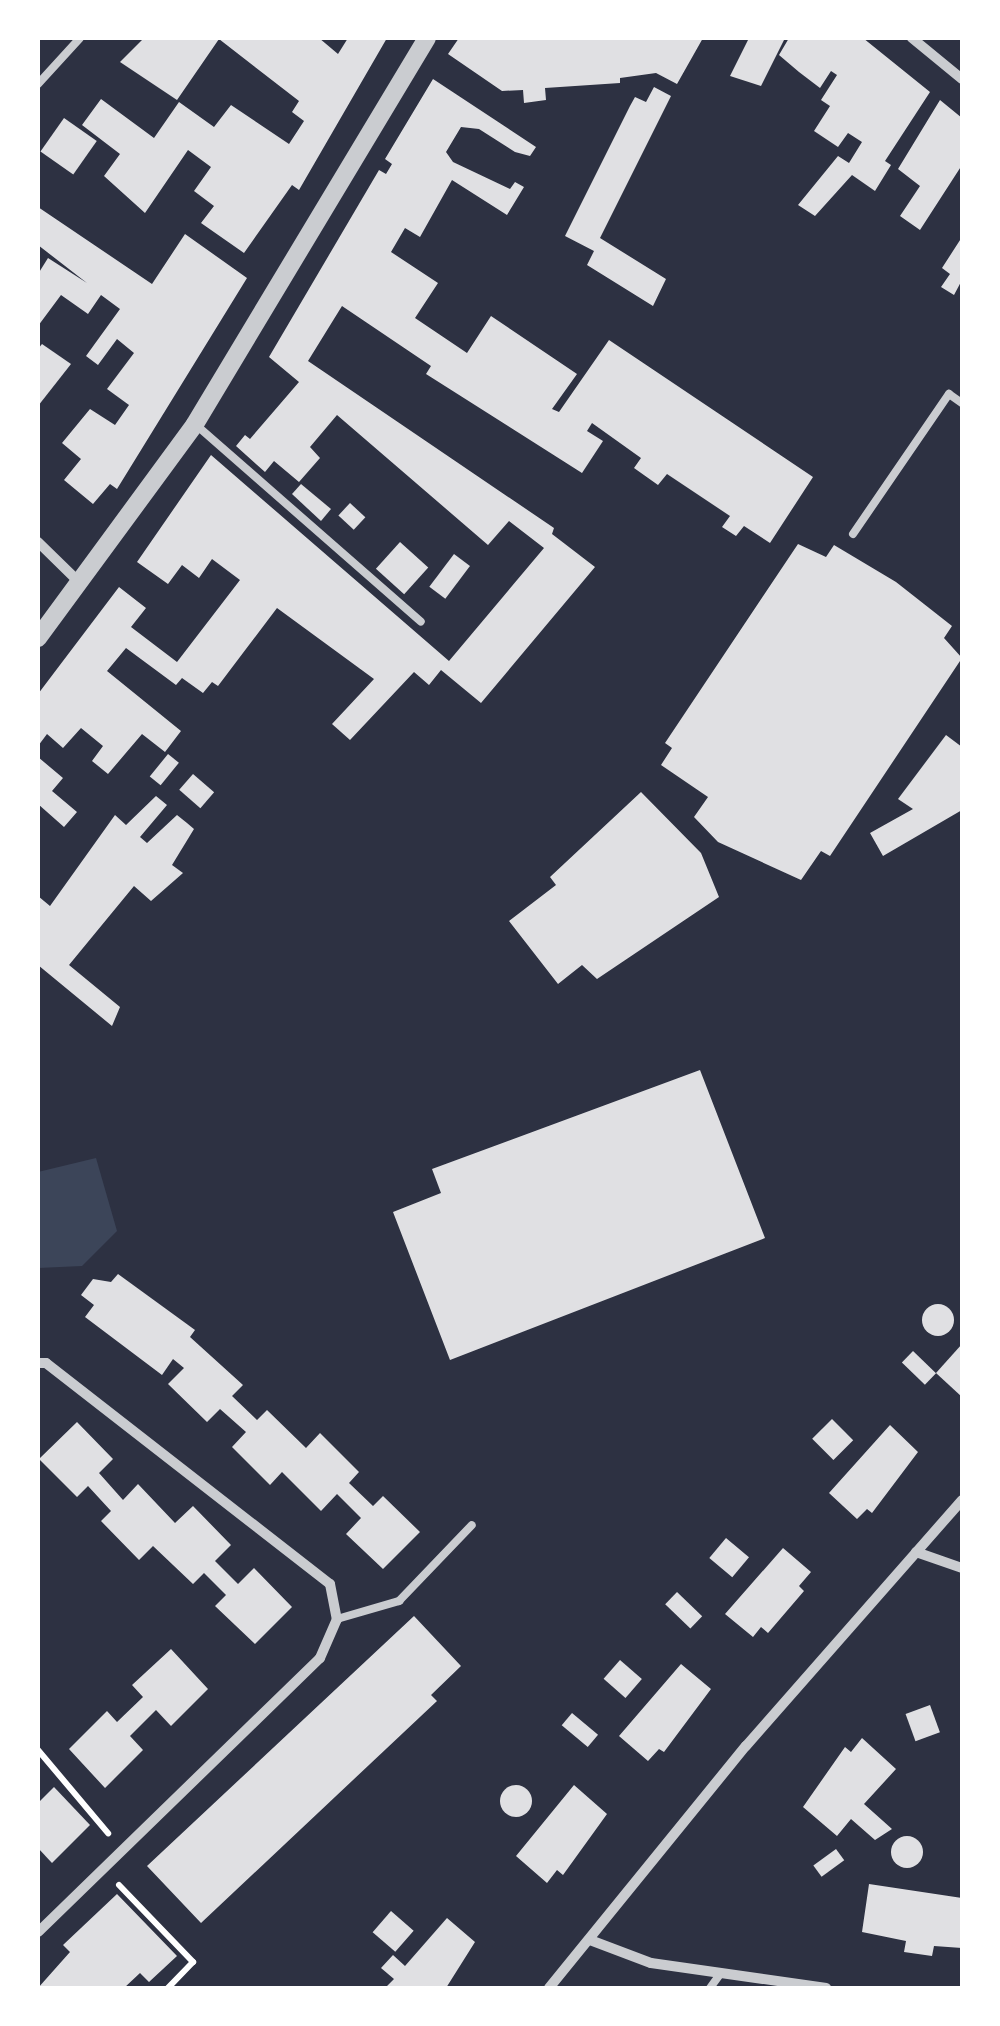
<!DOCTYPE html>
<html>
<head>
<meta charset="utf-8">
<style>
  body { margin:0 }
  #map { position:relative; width:1000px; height:2026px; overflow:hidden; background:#2d3142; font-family:"DejaVu Sans",sans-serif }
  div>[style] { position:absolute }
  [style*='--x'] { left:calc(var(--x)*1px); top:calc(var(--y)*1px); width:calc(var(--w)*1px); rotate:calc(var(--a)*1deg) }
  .green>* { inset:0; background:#3c4559 }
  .building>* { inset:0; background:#e0e0e3; transform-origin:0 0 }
  .round { border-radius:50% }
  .path>* { height:6px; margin:-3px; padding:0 3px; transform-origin:3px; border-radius:3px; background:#fff }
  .service>* { height:8px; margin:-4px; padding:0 4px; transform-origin:4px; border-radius:4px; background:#caccd0 }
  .minor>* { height:10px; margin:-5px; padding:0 5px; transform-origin:5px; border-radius:5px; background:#caccd0 }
  .tertiary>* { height:18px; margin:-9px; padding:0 9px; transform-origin:9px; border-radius:9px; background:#caccd0 }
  span { translate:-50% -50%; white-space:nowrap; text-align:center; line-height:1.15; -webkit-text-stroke:9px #fff; paint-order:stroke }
  .frame { position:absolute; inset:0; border:40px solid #fff; pointer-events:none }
</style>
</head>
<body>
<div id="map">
  <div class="green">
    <div style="clip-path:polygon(96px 1158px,117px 1231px,82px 1266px,38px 1268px,38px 1172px)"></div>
  </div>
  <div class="building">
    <div style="clip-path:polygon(144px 38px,319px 38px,338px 54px,348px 38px,387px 38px,299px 190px,292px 185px,244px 253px,201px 223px,214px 206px,194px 191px,211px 167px,188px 150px,145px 213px,104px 176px,120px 154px,82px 125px,101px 99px,154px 138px,179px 102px,214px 127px,231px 105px,289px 144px,304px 121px,292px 112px,299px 101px,219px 39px,177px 100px,120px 62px)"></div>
    <div style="clip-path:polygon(459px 38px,703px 38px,677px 84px,656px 73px,620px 78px,620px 83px,545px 88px,546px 100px,524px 103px,523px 90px,502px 91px,448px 54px)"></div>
    <div style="clip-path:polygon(749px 38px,785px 38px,761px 86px,730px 76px)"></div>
    <div style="clip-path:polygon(789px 38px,863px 38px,930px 92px,885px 161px,891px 165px,875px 191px,852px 175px,815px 216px,798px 205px,838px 156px,849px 163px,862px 142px,848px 133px,838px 147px,814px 131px,830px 106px,821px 100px,837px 75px,831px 71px,820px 88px,799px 72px,779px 55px)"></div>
    <div style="clip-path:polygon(433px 79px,536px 147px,530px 156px,515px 152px,479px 129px,461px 127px,446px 152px,453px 162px,510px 189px,515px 182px,524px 187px,507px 215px,452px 180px,420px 237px,405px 228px,391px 252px,438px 283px,415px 318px,467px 353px,491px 316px,577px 374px,552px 409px,559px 412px,609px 340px,813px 477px,770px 543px,744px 526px,736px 536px,722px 527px,730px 516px,667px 474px,658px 485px,634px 468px,641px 458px,592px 423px,587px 431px,603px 441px,582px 473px,426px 374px,431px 366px,342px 306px,308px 361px,554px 528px,552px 534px,595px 567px,481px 703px,441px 670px,429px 685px,414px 672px,350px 740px,332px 724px,374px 679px,277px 608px,218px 686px,212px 682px,203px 693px,182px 678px,176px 685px,126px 648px,107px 671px,181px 731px,165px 752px,142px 734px,108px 774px,92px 761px,103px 746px,81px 728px,63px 748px,47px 734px,38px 746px,38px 694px,119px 587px,146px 608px,131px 627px,177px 662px,240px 580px,212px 559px,199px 578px,182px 565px,168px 584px,137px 562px,211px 455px,449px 661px,544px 548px,509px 521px,488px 545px,337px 415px,310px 447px,320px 458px,299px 482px,274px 461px,265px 472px,236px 446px,245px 435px,250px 439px,299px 382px,269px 357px,379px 170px,386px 174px,392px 164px,385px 159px)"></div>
    <div style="clip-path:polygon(654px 87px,671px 96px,600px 238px,666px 279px,653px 306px,587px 265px,594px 251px,565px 236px,630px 106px,635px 97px,646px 102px)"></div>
    <div style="clip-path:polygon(940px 100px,962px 118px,962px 165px,920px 230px,900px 216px,920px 186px,898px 169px)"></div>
    <div style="left:64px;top:118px;width:40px;height:41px;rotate:35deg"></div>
    <div style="clip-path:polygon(38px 207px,152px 284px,185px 234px,247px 278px,117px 489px,110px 484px,93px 504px,64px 480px,81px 459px,62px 443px,90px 409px,115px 425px,129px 405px,107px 389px,134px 353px,117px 339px,98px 365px,86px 356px,120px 309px,101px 295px,88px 314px,61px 295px,38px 326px,38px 274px,48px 258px,87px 283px,38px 245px)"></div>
    <div style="clip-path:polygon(962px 237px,962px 280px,954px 295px,941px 287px,950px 274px,942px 268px)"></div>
    <div style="clip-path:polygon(42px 344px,71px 364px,38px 406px,38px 349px)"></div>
    <div style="clip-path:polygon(301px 484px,331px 509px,321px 521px,292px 494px)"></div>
    <div style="left:350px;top:503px;width:21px;height:17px;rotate:43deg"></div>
    <div style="left:400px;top:542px;width:38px;height:36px;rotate:42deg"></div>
    <div style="clip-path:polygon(798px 544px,826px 557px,834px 545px,896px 582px,952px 626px,944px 638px,962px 658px,830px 856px,821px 851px,801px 880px,718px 842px,694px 817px,708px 797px,661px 765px,672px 748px,665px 743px)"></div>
    <div style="left:454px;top:554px;width:20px;height:41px;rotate:37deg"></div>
    <div style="clip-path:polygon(946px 735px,962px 747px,962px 810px,883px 856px,870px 833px,913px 809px,898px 799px)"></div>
    <div style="left:168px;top:754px;width:14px;height:29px;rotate:39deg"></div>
    <div style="clip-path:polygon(38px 757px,63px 778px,52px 791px,77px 812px,64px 827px,38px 804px)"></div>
    <div style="left:193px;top:774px;width:28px;height:21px;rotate:41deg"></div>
    <div style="clip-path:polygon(641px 792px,701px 853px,719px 897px,597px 979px,582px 965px,558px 984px,509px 921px,556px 885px,550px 877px)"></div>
    <div style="clip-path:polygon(156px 796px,167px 805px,140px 837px,147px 843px,177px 815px,187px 823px,194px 829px,172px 865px,183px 873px,151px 901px,134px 886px,69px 965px,120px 1007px,112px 1026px,38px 965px,38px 896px,50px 906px,115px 815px,126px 825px)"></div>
    <div style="clip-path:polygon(700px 1070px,765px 1238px,450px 1360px,393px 1212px,441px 1193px,432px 1169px)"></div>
    <div style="clip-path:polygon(118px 1274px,195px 1330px,190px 1337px,243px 1385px,232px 1396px,257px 1420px,267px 1410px,306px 1448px,320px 1433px,359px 1472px,349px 1483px,373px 1506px,383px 1496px,420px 1532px,383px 1569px,346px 1534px,361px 1518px,337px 1494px,321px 1511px,282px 1472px,270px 1485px,232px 1447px,246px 1432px,220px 1409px,207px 1422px,168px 1384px,184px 1368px,173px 1359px,162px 1375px,85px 1317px,94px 1305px,81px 1295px,93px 1279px,111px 1282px)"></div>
    <div class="round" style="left:922px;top:1304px;width:32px;height:32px"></div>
    <div style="clip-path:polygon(962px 1344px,962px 1397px,936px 1373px)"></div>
    <div style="left:913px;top:1351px;width:32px;height:16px;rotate:44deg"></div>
    <div style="left:832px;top:1419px;width:30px;height:28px;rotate:45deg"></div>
    <div style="clip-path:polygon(77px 1422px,113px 1459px,99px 1473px,123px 1500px,138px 1484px,175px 1523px,193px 1506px,231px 1545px,215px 1561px,238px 1584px,254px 1568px,292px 1607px,255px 1644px,215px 1606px,226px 1595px,204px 1573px,193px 1584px,153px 1546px,139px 1560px,101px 1521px,111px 1511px,88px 1486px,77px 1497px,39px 1459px)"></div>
    <div style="clip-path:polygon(890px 1425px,918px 1452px,872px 1513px,867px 1509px,857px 1519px,829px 1493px)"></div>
    <div style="left:726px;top:1538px;width:30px;height:26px;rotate:40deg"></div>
    <div style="clip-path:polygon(783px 1548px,811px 1572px,799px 1586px,804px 1591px,768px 1633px,761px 1627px,753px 1637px,725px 1614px)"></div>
    <div style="left:677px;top:1592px;width:35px;height:17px;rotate:44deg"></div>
    <div style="clip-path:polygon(414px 1616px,461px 1666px,431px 1695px,437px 1701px,201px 1923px,147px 1866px)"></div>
    <div style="clip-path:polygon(171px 1649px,208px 1689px,171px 1726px,156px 1710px,130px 1736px,143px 1750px,105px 1788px,69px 1749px,107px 1711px,117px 1722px,143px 1697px,132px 1685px)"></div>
    <div style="left:620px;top:1660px;width:29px;height:25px;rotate:41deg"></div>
    <div style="clip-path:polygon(681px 1664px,711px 1689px,664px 1752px,659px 1749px,648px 1761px,619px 1736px)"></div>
    <div style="left:930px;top:1705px;width:29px;height:26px;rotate:70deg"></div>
    <div style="left:572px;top:1713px;width:34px;height:16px;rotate:40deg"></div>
    <div style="clip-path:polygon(862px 1738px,896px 1769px,864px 1804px,892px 1829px,875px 1840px,851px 1819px,837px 1836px,803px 1807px,845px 1747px,851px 1752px)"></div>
    <div style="clip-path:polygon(574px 1785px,607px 1814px,563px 1875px,557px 1870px,547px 1883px,516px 1856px)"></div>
    <div class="round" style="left:500px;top:1785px;width:32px;height:32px"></div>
    <div style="clip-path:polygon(54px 1787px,90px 1825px,52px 1863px,38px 1848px,38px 1803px)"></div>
    <div class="round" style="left:891px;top:1836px;width:32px;height:32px"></div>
    <div style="left:836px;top:1849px;width:14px;height:28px;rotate:54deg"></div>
    <div style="clip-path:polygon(869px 1884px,962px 1898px,962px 1948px,934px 1946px,932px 1956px,904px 1952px,906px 1941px,862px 1932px)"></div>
    <div style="clip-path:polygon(117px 1894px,177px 1956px,149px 1982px,140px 1973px,124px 1988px,38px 1988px,70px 1952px,63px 1945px)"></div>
    <div style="left:391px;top:1911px;width:30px;height:28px;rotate:41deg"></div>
    <div style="clip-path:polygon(447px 1918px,475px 1942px,446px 1988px,385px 1988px,394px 1979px,381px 1968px,393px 1955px,405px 1966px)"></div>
  </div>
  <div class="path">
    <div style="--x:38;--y:1750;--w:109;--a:49.9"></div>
    <div style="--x:119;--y:1885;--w:107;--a:46.1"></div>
    <div style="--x:193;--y:1962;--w:36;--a:134"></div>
  </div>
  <div class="service">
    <div style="--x:38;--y:84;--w:62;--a:-47.6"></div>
    <div style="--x:195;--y:424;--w:300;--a:41.2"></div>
    <div style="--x:853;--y:534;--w:170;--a:-55.6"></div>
    <div style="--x:949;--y:394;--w:16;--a:35"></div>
    <div style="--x:337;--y:1619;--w:65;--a:-16.2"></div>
    <div style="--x:399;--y:1601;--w:105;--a:-46.2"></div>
    <div style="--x:710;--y:1988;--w:19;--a:-54"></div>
  </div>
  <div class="minor">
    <div style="--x:912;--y:38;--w:65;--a:39.4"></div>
    <div style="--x:38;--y:542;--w:57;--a:44.3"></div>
    <div style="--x:38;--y:1363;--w:8;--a:0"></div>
    <div style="--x:46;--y:1363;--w:360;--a:37.9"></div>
    <div style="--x:330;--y:1584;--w:36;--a:79"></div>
    <div style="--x:337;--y:1619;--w:43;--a:113.6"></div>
    <div style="--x:320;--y:1658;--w:393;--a:135.8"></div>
    <div style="--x:916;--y:1552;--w:49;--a:19.2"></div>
    <div style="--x:590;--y:1940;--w:65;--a:20.7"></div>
    <div style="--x:651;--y:1963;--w:177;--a:8.1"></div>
    <div style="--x:549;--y:1988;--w:312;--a:-50.9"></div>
    <div style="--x:746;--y:1746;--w:327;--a:-48.7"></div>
  </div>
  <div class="tertiary">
    <div style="--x:38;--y:638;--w:265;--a:-53.7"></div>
    <div style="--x:195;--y:424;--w:450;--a:-59"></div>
  </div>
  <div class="frame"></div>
</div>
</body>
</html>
